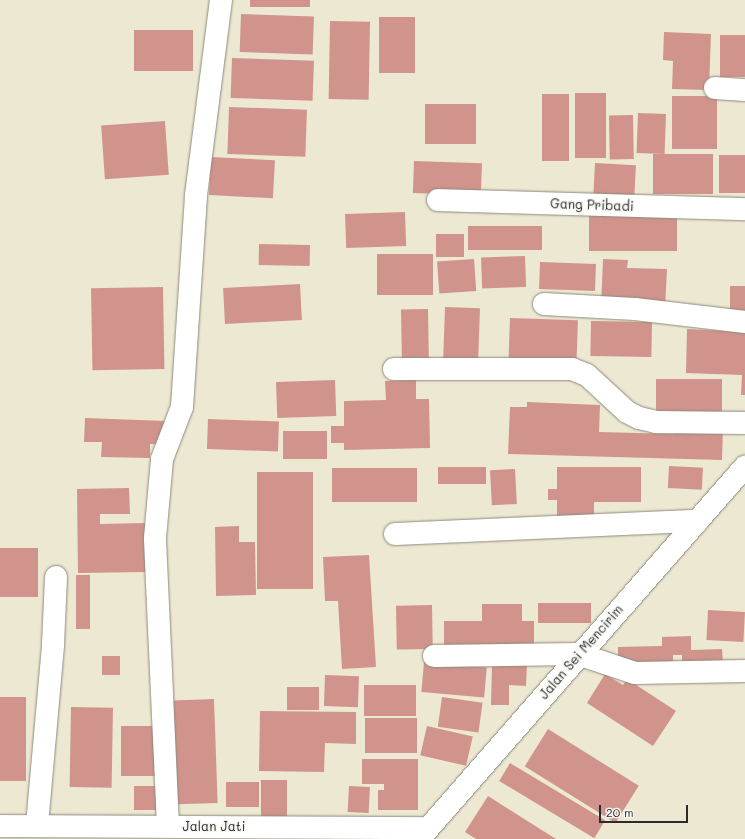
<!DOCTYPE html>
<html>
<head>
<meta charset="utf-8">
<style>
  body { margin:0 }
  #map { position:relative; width:745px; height:839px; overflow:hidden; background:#ede8d1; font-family:Mali,sans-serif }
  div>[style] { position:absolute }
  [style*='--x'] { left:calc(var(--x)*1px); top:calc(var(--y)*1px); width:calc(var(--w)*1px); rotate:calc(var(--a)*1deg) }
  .building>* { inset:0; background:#d1948c; transform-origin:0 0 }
  .roads { filter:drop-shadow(0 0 1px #8c8a7e) drop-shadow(0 0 1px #8c8a7e) }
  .minor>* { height:22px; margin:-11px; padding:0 11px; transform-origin:11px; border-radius:11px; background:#fff }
  .tertiary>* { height:22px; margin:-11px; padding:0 11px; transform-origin:11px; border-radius:11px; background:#fff }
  span { translate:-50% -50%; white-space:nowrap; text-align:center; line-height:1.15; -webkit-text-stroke:3px #f6f6f2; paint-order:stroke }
  .street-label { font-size:13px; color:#2b2b2b }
  .scale { position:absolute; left:599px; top:805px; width:89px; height:18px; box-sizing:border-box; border:2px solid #2b2b2b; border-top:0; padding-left:5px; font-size:12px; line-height:14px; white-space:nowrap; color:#2b2b2b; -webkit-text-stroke:3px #f6f6f2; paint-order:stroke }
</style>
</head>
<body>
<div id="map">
  <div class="building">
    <div style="left:250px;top:0;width:60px;height:7px"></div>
    <div style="left:241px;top:14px;width:73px;height:38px;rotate:2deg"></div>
    <div style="left:379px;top:17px;width:36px;height:56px"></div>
    <div style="left:330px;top:21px;width:40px;height:78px;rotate:1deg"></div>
    <div style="left:193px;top:30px;width:41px;height:59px;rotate:90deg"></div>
    <div style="clip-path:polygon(664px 32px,711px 34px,709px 90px,672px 89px,673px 61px,663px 60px)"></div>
    <div style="left:720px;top:35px;width:25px;height:42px"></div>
    <div style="left:232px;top:58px;width:82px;height:40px;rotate:2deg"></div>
    <div style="left:575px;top:93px;width:31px;height:65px"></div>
    <div style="left:542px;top:94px;width:27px;height:67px"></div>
    <div style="left:672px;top:96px;width:45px;height:53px"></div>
    <div style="left:425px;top:104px;width:51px;height:40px"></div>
    <div style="left:229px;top:107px;width:78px;height:47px;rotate:2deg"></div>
    <div style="left:638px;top:113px;width:28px;height:40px;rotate:2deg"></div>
    <div style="left:633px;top:115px;width:44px;height:24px;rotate:89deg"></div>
    <div style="left:165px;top:121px;width:54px;height:64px;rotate:86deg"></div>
    <div style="left:653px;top:154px;width:60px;height:40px"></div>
    <div style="left:719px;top:155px;width:26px;height:38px"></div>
    <div style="left:211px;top:157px;width:64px;height:38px;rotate:3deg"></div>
    <div style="left:414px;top:161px;width:68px;height:32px;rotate:2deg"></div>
    <div style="left:595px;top:163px;width:41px;height:33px;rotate:3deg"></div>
    <div style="left:405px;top:212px;width:34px;height:60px;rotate:88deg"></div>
    <div style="left:589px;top:216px;width:88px;height:35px"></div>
    <div style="left:468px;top:226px;width:74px;height:24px"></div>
    <div style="left:436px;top:234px;width:28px;height:23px"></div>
    <div style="left:259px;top:244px;width:51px;height:21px;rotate:1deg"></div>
    <div style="left:377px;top:254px;width:56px;height:41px"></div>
    <div style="left:525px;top:256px;width:31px;height:44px;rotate:88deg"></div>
    <div style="left:474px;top:259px;width:32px;height:37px;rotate:86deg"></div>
    <div style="clip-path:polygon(603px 259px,628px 260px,627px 268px,667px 269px,665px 309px,601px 306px)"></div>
    <div style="left:540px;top:262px;width:56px;height:27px;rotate:2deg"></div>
    <div style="left:300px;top:284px;width:36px;height:77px;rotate:87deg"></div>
    <div style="left:730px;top:286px;width:15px;height:28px"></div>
    <div style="left:163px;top:287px;width:82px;height:72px;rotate:89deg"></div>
    <div style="left:445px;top:307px;width:35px;height:57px;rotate:2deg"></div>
    <div style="left:428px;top:309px;width:49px;height:27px;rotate:89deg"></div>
    <div style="left:510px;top:318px;width:68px;height:44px;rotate:2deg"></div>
    <div style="left:591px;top:321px;width:61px;height:35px;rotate:1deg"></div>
    <div style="clip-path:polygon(687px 329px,745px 332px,745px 395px,741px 395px,742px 375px,686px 373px)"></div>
    <div style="left:656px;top:379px;width:66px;height:40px"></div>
    <div style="left:335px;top:380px;width:36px;height:59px;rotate:88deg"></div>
    <div style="clip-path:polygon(416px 380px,416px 399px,429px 399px,430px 448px,344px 450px,344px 443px,331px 443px,331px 426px,344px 426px,344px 401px,386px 400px,385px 381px)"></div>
    <div style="clip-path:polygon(527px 402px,600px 405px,599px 432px,675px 434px,675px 426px,723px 428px,722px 460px,508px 454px,510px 407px,527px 407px)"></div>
    <div style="clip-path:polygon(85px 418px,166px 421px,165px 444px,150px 444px,150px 458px,101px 457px,102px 442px,84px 442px)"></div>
    <div style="left:208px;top:419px;width:71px;height:30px;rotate:2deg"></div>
    <div style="left:283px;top:431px;width:44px;height:28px"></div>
    <div style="left:669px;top:466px;width:34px;height:22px;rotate:3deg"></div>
    <div style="left:438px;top:467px;width:48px;height:17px"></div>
    <div style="clip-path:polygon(557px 467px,641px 467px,641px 502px,594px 502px,594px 516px,557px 516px,557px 500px,548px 500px,548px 489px,557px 489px)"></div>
    <div style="left:332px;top:468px;width:85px;height:34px"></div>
    <div style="left:515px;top:469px;width:35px;height:25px;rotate:87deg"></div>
    <div style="left:313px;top:472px;width:117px;height:56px;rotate:90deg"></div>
    <div style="clip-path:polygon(129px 488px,130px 514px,100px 514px,100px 524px,146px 523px,146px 572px,78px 573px,77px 489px)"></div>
    <div style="clip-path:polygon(239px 526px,239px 542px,255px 542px,256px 595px,216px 596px,215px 527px)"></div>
    <div style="left:0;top:548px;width:38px;height:49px"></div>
    <div style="clip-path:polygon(369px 555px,376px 667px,342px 669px,338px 601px,325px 601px,323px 557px)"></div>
    <div style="left:76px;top:575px;width:14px;height:54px"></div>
    <div style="left:538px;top:603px;width:53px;height:20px"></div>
    <div style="clip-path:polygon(482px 604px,522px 604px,522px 621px,534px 621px,534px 652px,444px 652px,444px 621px,482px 621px)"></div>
    <div style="left:432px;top:605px;width:44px;height:36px;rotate:89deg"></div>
    <div style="left:708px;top:610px;width:37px;height:30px;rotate:3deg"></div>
    <div style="clip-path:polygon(691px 636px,691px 650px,722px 649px,723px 664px,682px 665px,682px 655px,673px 655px,673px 665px,618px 666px,618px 647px,662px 646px,662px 637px)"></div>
    <div style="left:102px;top:656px;width:18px;height:19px"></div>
    <div style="left:424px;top:662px;width:63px;height:30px;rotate:5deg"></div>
    <div style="clip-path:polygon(492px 664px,527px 664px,526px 686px,509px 685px,509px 705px,491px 705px)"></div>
    <div style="clip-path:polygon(605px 674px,623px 685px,627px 679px,676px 711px,653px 746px,587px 703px)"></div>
    <div style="left:325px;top:675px;width:34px;height:31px;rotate:2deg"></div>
    <div style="left:364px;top:685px;width:52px;height:31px"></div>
    <div style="left:287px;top:687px;width:32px;height:23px"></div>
    <div style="left:0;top:697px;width:26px;height:84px"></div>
    <div style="left:442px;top:697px;width:41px;height:30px;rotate:8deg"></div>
    <div style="left:214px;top:699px;width:104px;height:41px;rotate:88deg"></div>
    <div style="left:71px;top:707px;width:42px;height:80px;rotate:1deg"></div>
    <div style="clip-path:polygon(260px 711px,356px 712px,356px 744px,325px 743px,324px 772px,259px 771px)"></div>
    <div style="left:417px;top:718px;width:35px;height:52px;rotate:90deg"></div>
    <div style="left:121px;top:726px;width:36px;height:50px"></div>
    <div style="left:427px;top:726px;width:47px;height:30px;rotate:13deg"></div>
    <div style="left:548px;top:729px;width:107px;height:44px;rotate:32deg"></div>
    <div style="clip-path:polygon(362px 759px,418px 759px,418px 810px,378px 810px,378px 790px,384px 790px,384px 784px,362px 784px)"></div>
    <div style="left:510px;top:763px;width:111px;height:21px;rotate:31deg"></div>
    <div style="left:261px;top:780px;width:26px;height:38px"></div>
    <div style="left:226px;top:782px;width:33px;height:25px"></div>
    <div style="left:134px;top:786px;width:26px;height:24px"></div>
    <div style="left:349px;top:786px;width:21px;height:26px;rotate:3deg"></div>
    <div style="clip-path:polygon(488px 796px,556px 839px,476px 839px,465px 832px)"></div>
  </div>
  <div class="roads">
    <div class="minor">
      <div style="--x:715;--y:88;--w:30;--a:4"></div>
      <div style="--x:438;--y:200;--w:307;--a:1.7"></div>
      <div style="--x:544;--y:304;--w:91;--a:3.1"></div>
      <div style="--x:635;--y:309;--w:111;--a:6.7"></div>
      <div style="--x:394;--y:369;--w:178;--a:0"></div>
      <div style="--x:572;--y:369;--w:16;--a:22"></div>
      <div style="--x:587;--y:375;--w:54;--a:42.8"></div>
      <div style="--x:627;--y:412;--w:13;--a:27"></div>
      <div style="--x:639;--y:418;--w:17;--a:13"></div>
      <div style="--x:656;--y:422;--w:89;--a:0.6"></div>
      <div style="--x:395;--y:534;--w:303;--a:-2.5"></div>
      <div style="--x:434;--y:656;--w:144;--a:-0.8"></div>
      <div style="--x:578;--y:654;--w:60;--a:18.4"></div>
      <div style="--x:635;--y:673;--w:110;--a:-1"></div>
      <div style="--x:37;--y:825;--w:182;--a:-84.9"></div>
      <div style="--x:53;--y:644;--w:67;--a:-87.4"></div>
      <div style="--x:0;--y:826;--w:428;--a:0.3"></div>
      <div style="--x:168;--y:826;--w:288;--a:-92.6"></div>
      <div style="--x:155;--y:538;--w:79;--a:-84.9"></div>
      <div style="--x:162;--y:459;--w:56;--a:-69"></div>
      <div style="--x:182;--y:407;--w:212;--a:-86.2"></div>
      <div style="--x:196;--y:195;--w:197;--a:-82.7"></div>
    </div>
    <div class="tertiary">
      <div style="--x:419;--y:839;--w:495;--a:-48.8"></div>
    </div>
  </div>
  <div class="street-label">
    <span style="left:592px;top:205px;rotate:2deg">Gang Pribadi</span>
    <span style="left:581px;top:652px;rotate:-49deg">Jalan Sei Mencirim</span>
    <span style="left:214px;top:826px">Jalan Jati</span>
  </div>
  <div class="scale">20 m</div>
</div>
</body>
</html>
